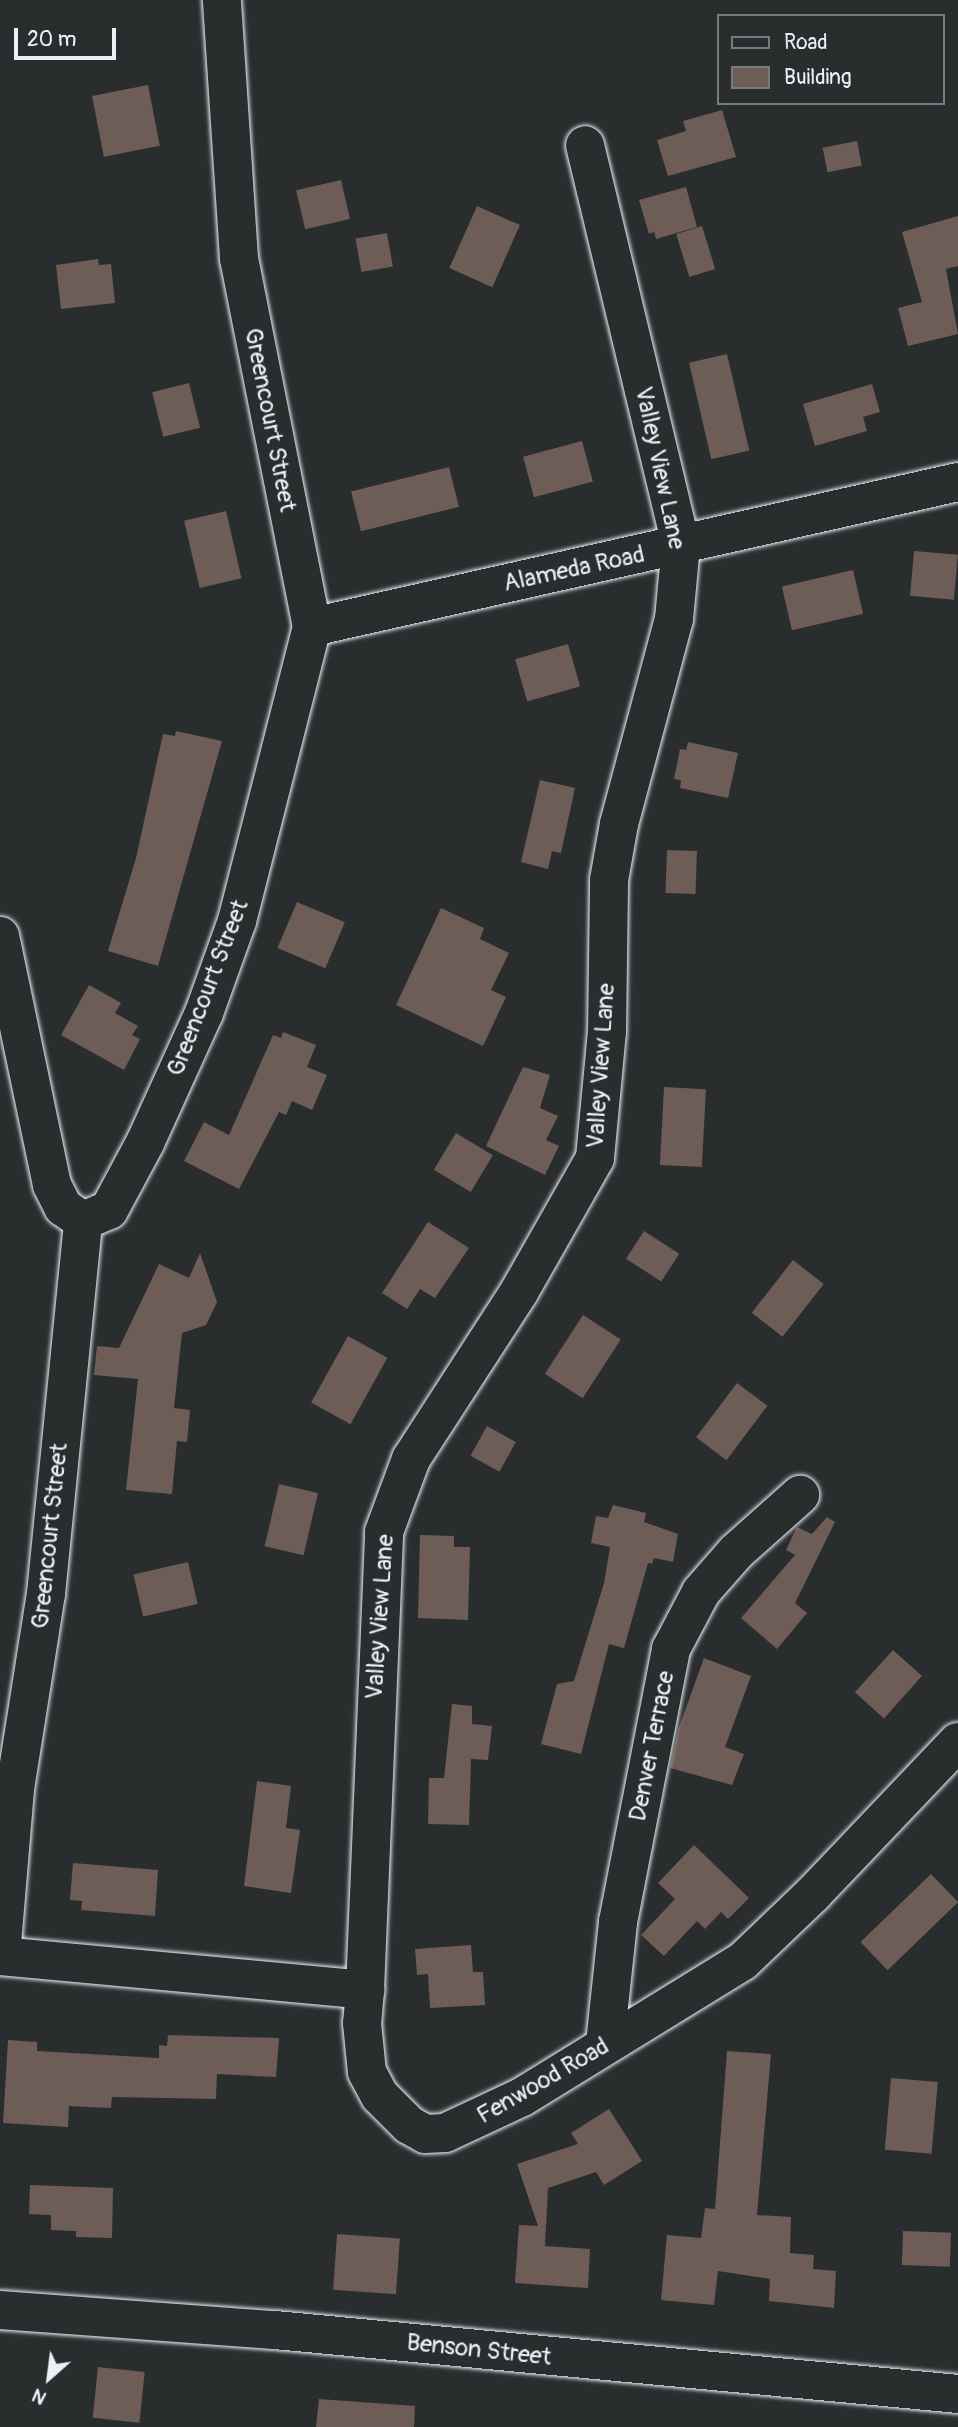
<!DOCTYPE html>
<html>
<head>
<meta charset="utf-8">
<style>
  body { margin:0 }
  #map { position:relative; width:958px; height:2427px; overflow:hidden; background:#2a2d2e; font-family:Pangolin,sans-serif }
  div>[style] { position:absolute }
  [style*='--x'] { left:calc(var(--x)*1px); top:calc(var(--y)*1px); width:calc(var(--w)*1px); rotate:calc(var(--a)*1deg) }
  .building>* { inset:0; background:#6e5c57; transform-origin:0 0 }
  .roads { filter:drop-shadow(0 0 2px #e8f1f8) drop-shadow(0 0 2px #e8f1f8) }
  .minor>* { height:38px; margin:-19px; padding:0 19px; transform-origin:19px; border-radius:19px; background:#2a2d2e }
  span { translate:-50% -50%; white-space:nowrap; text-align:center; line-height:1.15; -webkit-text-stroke:7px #2a2d2e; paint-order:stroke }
  .street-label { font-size:24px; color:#e8f1f8 }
  .legend { position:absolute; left:717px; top:14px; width:228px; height:91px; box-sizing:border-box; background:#2a2d2e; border:2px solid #767b7f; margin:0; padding:9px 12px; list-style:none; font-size:21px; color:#e8f1f8 }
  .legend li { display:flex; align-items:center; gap:14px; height:35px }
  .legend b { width:35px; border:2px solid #767b7f }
  .north { position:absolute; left:14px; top:2343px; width:70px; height:70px; -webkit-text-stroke:5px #2a2d2e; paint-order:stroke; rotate:208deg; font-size:19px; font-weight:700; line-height:28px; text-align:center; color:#e8f1f8 }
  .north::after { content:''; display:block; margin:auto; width:24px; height:32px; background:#e8f1f8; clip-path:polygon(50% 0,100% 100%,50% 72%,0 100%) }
  .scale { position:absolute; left:14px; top:28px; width:102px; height:32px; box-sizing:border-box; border:4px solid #e8f1f8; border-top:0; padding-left:9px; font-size:21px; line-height:24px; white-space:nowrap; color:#e8f1f8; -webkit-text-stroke:5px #2a2d2e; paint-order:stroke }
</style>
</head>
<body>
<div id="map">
  <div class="building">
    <div style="left:148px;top:85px;width:62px;height:57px;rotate:79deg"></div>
    <div style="clip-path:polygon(722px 110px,736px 157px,668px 176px,657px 140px,686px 131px,683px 121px)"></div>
    <div style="left:857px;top:141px;width:25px;height:35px;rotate:79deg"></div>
    <div style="left:341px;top:180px;width:40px;height:46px;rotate:77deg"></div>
    <div style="clip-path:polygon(686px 187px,697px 227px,656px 239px,654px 232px,649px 234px,639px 200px)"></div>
    <div style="left:477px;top:206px;width:47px;height:68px;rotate:24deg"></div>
    <div style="clip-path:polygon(958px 216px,958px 266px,946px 269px,958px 334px,908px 346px,898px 308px,922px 302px,902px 232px)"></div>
    <div style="left:702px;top:226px;width:45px;height:27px;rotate:73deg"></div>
    <div style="left:387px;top:233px;width:34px;height:32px;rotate:80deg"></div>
    <div style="clip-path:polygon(98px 259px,99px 265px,111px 264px,115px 303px,61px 309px,56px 265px)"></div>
    <div style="left:727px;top:354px;width:99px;height:39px;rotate:77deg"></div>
    <div style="left:189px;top:383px;width:46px;height:38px;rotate:76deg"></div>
    <div style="clip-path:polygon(872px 384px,880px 412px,863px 417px,867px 431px,815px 446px,803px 404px)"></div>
    <div style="left:582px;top:441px;width:42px;height:61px;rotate:75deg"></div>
    <div style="left:449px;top:467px;width:41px;height:101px;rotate:76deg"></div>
    <div style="left:226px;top:511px;width:69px;height:43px;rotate:77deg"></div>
    <div style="left:914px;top:551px;width:44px;height:45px;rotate:5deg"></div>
    <div style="left:853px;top:570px;width:45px;height:73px;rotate:77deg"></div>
    <div style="left:568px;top:644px;width:44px;height:55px;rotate:74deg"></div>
    <div style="clip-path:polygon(176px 731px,222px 741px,158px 966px,108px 951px,136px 858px,163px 734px,175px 736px)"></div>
    <div style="clip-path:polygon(688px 742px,738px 753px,728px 798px,680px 788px,681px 780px,674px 779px,680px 749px,686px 750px)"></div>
    <div style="clip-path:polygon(540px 780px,575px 788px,561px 853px,552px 851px,548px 869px,521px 862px)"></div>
    <div style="left:667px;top:850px;width:30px;height:43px;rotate:2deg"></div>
    <div style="left:297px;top:902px;width:52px;height:50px;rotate:23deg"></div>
    <div style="clip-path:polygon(441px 908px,484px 928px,480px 939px,509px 953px,491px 990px,506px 997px,483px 1046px,396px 1005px)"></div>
    <div style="clip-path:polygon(89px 985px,121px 1003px,115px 1013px,138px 1026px,132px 1035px,140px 1039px,124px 1070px,61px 1035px)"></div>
    <div style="clip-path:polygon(283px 1032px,316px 1045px,307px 1067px,327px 1075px,312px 1110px,292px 1101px,286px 1115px,279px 1112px,239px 1189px,184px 1161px,204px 1122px,229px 1135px,273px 1035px,281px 1038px)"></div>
    <div style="clip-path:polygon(523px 1067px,550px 1075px,540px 1108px,558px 1116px,546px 1140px,559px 1146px,545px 1175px,486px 1146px)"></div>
    <div style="left:664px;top:1087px;width:42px;height:78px;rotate:3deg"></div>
    <div style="left:456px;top:1133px;width:43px;height:43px;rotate:31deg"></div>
    <div style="clip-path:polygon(428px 1222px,469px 1248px,435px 1298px,420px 1289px,407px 1309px,382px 1293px)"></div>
    <div style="left:644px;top:1231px;width:42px;height:33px;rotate:33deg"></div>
    <div style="clip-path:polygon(200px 1253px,217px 1302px,206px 1325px,182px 1333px,174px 1408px,190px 1410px,187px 1442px,177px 1441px,172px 1494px,126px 1490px,138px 1379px,94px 1375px,97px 1346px,119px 1348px,159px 1264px,189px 1278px)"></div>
    <div style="left:793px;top:1260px;width:39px;height:67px;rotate:38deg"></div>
    <div style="left:583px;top:1315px;width:45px;height:70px;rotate:33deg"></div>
    <div style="left:348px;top:1336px;width:45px;height:76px;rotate:29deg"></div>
    <div style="left:737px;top:1383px;width:38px;height:68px;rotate:37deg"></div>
    <div style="left:487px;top:1426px;width:33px;height:34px;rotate:29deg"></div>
    <div style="left:279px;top:1484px;width:40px;height:64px;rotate:13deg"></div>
    <div style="clip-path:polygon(613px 1505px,646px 1513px,644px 1522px,678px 1534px,673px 1562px,654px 1558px,652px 1564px,648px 1563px,624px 1648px,609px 1644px,581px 1754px,541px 1744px,557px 1684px,574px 1681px,604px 1583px,610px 1547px,591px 1543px,596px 1516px,608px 1518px)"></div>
    <div style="clip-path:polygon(827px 1517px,835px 1522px,795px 1603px,807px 1613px,777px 1649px,741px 1618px,795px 1555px,786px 1550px,797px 1527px,812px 1534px)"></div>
    <div style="clip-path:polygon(420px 1535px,454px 1536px,454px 1547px,470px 1547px,468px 1620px,418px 1618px)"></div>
    <div style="left:188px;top:1562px;width:43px;height:56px;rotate:77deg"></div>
    <div style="left:893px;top:1650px;width:39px;height:57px;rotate:42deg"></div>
    <div style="clip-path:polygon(704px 1658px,751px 1676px,725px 1747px,744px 1754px,732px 1785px,670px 1768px,678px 1730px)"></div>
    <div style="clip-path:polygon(452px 1704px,472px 1706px,472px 1724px,492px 1726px,488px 1760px,471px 1759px,469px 1825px,428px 1824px,429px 1778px,444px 1778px)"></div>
    <div style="clip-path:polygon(257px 1781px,291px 1786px,286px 1828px,300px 1830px,291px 1893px,244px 1886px)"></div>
    <div style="clip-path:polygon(694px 1845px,749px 1898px,728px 1919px,721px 1912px,705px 1929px,697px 1921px,664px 1956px,641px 1935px,675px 1899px,658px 1883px)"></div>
    <div style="clip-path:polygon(73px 1863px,158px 1870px,155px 1916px,81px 1910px,82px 1901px,70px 1900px)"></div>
    <div style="left:931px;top:1874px;width:39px;height:98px;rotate:46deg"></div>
    <div style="clip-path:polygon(471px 1945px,473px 1972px,483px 1972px,485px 2005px,430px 2008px,428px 1974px,417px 1975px,415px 1949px)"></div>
    <div style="clip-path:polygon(168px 2035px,279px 2038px,276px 2077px,217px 2074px,216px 2099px,112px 2097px,111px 2108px,69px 2106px,68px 2127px,3px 2123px,8px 2040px,37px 2042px,37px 2051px,159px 2058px,159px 2045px,167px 2046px)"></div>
    <div style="clip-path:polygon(727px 2051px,771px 2054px,757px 2215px,791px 2217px,790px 2253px,814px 2255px,813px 2269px,836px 2271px,834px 2308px,769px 2301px,770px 2279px,718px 2271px,714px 2305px,661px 2300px,667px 2235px,701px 2238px,705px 2208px,715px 2209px)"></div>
    <div style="left:891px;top:2078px;width:47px;height:72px;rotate:5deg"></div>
    <div style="clip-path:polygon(609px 2109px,642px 2161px,604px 2185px,596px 2172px,548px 2188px,545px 2246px,590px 2249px,588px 2288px,515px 2283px,519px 2225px,538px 2226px,517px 2164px,578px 2144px,571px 2133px)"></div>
    <div style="clip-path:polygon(30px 2185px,113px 2188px,112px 2238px,76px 2237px,76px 2231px,51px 2230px,51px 2215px,29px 2214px)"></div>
    <div style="left:903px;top:2231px;width:48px;height:34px;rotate:2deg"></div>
    <div style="left:337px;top:2234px;width:63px;height:56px;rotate:4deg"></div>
    <div style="left:98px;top:2367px;width:47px;height:51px;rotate:6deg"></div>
    <div style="clip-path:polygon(319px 2399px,415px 2406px,414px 2427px,316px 2427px)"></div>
  </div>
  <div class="roads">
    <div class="minor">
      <div style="--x:312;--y:627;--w:662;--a:-12.65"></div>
      <div style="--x:0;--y:936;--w:254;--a:78.2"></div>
      <div style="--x:52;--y:1185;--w:25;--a:63"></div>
      <div style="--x:63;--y:1207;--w:24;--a:35"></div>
      <div style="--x:0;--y:1956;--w:367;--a:5.3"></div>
      <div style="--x:365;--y:1990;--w:33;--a:95"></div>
      <div style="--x:362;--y:2023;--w:49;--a:84.2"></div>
      <div style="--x:367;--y:2072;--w:27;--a:62"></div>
      <div style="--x:380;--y:2096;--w:41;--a:45"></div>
      <div style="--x:409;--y:2125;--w:18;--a:29"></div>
      <div style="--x:425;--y:2134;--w:20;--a:-3"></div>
      <div style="--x:445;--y:2133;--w:85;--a:-25.1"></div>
      <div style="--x:522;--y:2097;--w:259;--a:-31.6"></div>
      <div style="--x:743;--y:1961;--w:97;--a:-43.7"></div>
      <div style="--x:813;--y:1894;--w:210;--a:-46.4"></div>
      <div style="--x:1;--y:1956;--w:168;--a:-85.2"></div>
      <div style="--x:15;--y:1789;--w:197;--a:-81"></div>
      <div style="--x:46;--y:1594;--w:375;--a:-84.3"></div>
      <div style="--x:83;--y:1221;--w:28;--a:-23"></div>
      <div style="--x:109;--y:1210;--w:76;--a:-61.8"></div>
      <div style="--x:145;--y:1143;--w:143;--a:-65.6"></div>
      <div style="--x:204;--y:1013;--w:98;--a:-70.3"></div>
      <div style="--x:237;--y:921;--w:303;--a:-75.7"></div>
      <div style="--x:312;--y:627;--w:376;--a:-101.2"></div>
      <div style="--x:239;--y:258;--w:259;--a:-93.8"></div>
      <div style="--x:365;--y:1990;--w:458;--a:-87.6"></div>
      <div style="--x:384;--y:1532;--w:78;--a:-69.7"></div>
      <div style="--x:411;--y:1459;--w:199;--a:-57.1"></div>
      <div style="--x:519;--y:1292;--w:154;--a:-60.4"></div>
      <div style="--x:595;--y:1158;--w:127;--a:-84.6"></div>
      <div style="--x:607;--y:1032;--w:152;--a:-89.2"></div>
      <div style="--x:609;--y:880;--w:57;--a:-79.9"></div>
      <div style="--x:619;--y:824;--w:212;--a:-75"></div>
      <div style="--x:674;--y:619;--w:74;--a:-84.6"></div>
      <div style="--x:681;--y:545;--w:411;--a:-103.5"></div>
      <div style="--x:605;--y:2044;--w:123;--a:-83.9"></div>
      <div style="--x:618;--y:1922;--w:278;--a:-79"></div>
      <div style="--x:671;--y:1649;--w:64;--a:-62.2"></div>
      <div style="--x:701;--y:1592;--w:53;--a:-48.8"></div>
      <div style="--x:736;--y:1552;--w:86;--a:-41.7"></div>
      <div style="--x:0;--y:2310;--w:276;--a:4.2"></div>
      <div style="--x:275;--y:2330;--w:686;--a:5.35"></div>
    </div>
  </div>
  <div class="street-label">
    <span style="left:270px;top:420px;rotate:79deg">Greencourt Street</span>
    <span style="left:660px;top:468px;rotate:78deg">Valley View Lane</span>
    <span style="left:574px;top:569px;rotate:-12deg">Alameda Road</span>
    <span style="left:208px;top:988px;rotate:-69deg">Greencourt Street</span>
    <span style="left:601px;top:1066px;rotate:-86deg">Valley View Lane</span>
    <span style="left:50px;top:1536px;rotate:-84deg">Greencourt Street</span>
    <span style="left:380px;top:1617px;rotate:-86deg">Valley View Lane</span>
    <span style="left:652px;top:1746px;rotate:-79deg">Denver Terrace</span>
    <span style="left:543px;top:2081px;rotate:-30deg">Fenwood Road</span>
    <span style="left:479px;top:2350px;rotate:6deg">Benson Street</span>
  </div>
  <ul class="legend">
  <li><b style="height:9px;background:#2a2d2e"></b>Road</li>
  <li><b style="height:19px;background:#6e5c57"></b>Building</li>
  </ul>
  <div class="north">N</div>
  <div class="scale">20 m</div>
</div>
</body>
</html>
